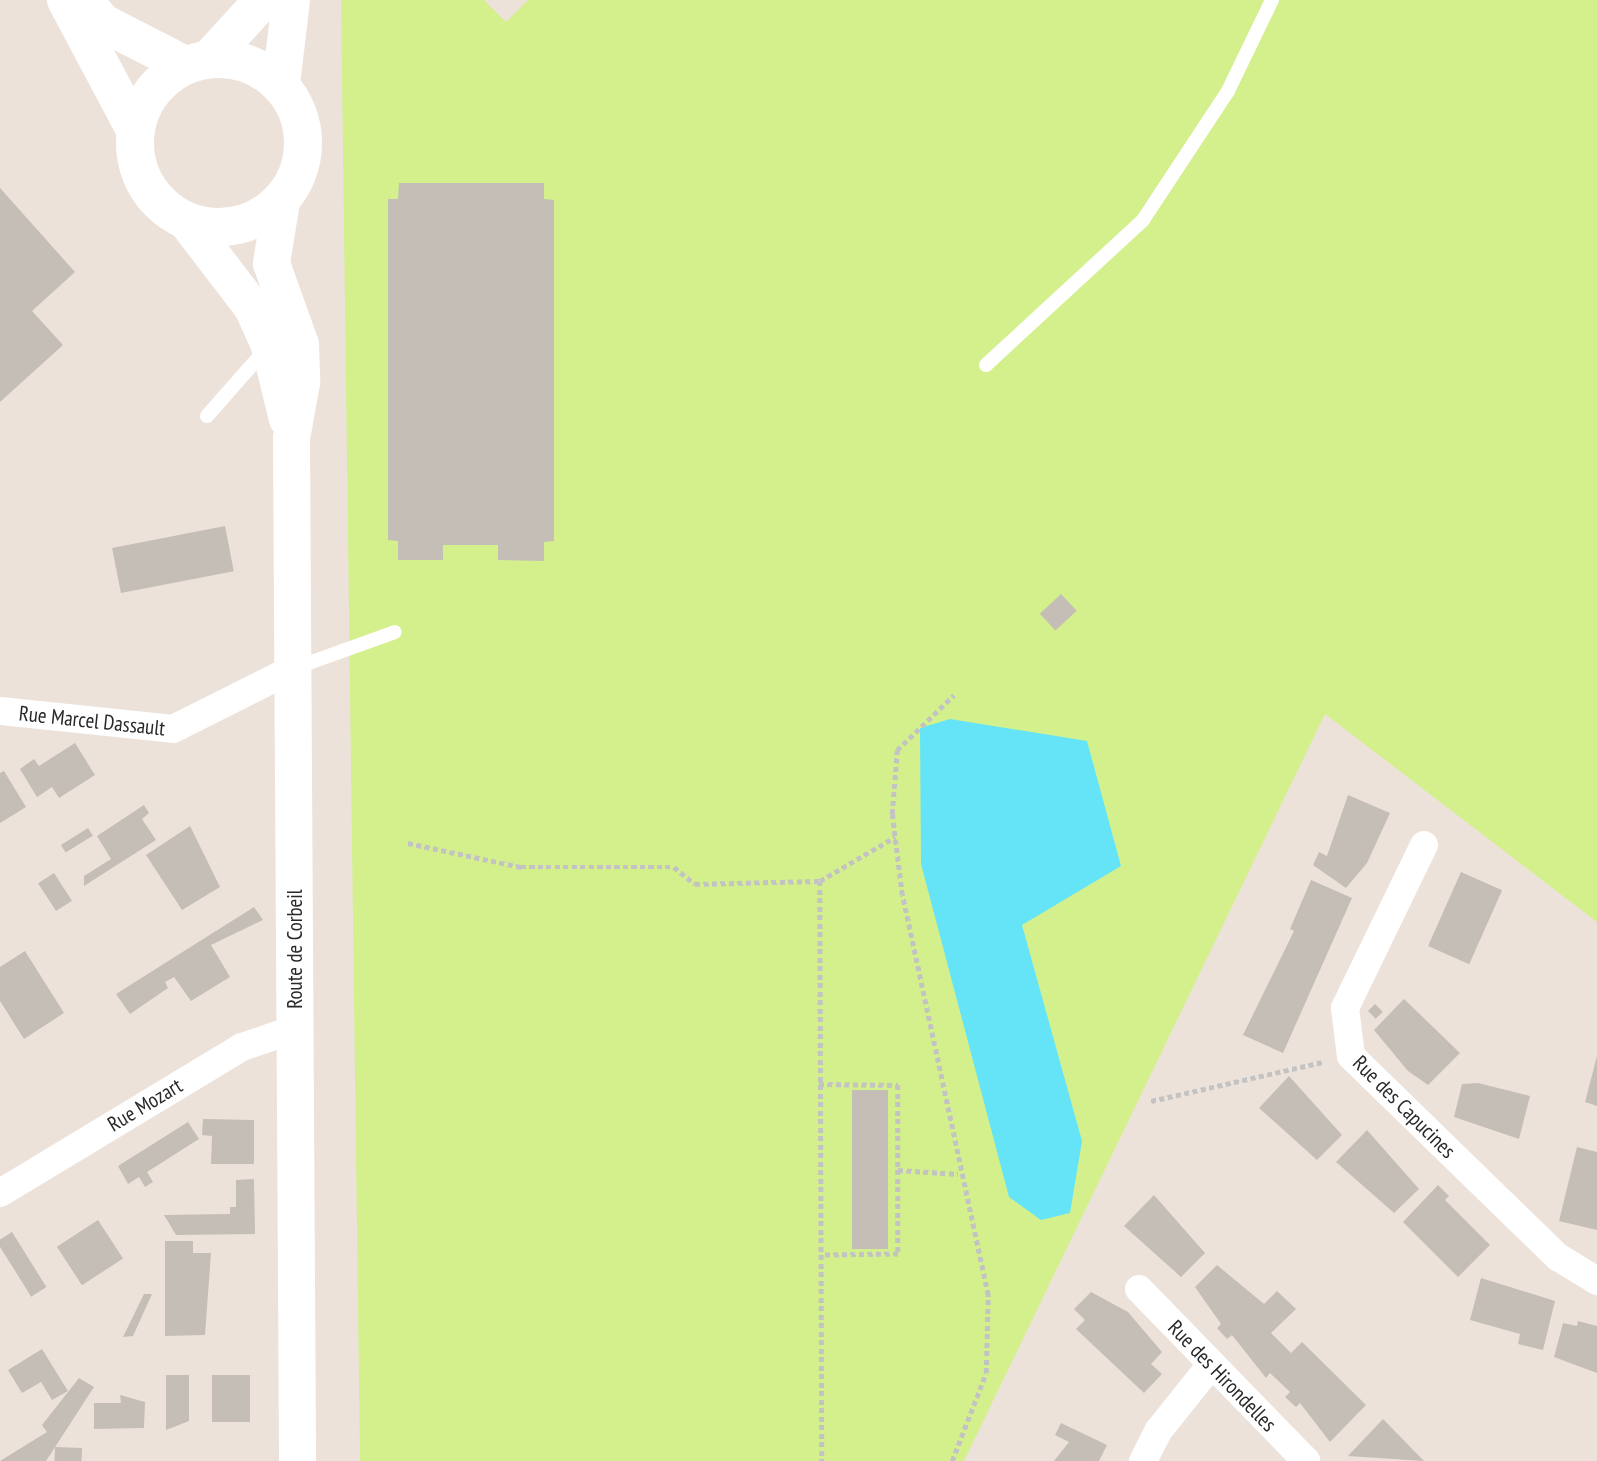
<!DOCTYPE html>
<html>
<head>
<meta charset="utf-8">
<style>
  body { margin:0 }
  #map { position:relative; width:1597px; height:1461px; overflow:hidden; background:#ede2da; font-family:"PT Sans Narrow",sans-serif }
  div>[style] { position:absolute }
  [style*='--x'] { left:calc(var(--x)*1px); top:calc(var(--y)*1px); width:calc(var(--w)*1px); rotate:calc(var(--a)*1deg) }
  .pitch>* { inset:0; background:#d3f08d }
  .water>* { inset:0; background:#65e4f7 }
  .building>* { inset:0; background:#c4beb6; transform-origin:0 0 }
  .path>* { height:4.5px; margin-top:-2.25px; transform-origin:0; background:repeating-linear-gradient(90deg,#c3c3c3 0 5px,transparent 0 8.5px) }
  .service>* { height:14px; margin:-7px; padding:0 7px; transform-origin:7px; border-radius:7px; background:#fff }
  .minor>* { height:28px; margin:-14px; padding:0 14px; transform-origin:14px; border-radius:14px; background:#fff }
  .tertiary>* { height:37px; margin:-18.5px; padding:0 18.5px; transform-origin:18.5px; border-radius:18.5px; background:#fff }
  .secondary>* { height:38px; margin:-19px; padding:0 19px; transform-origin:19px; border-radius:19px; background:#fff }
  .secondary>.ring { margin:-19px; padding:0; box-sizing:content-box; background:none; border:38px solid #fff; border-radius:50% }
  span { translate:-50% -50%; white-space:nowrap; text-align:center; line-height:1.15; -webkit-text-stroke:5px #fff; paint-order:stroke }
  .street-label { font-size:21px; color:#292929 }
</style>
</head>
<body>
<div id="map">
  <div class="pitch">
    <div style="clip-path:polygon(341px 0,484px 0,506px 22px,528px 0,1597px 0,1597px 922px,1325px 714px,964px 1461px,360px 1461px)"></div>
  </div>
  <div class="water">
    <div style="clip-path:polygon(950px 719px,1087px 741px,1121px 866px,1022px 925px,1082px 1141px,1070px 1213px,1041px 1220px,1009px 1197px,921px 864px,920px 728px)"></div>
  </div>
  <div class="building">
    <div style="clip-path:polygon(399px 183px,544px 183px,544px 199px,554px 200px,554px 541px,544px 542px,544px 561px,498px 560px,498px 545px,443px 545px,443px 560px,398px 560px,398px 541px,388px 540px,388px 199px,398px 199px)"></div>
    <div style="clip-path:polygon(0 188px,75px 272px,32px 311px,63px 345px,0 402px)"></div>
    <div style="left:225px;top:526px;width:46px;height:115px;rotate:79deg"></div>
    <div style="left:1061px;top:594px;width:23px;height:29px;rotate:47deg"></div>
    <div style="clip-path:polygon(75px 743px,95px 775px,59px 798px,52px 787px,37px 797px,20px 769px,34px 759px,39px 766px)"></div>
    <div style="clip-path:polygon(4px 771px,26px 807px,0 823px,0 773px)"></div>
    <div style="clip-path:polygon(1348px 795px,1390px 813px,1367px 863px,1346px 888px,1313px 865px,1319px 852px,1327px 856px)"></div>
    <div style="clip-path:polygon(144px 805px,149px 813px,142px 819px,156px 840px,84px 886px,84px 876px,111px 859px,97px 836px)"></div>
    <div style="clip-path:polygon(190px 826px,220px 887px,182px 910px,146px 855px)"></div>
    <div style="left:88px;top:828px;width:9px;height:32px;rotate:58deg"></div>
    <div style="left:1461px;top:872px;width:45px;height:81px;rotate:24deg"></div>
    <div style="left:54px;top:873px;width:33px;height:19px;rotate:57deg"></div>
    <div style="clip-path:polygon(1311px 880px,1352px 898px,1283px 1053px,1243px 1035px,1294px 931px,1290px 929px)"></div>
    <div style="clip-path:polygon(254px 907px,263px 920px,211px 945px,230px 977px,191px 1001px,174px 977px,165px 982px,168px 988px,130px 1014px,116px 994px)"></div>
    <div style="clip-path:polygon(25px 951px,64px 1013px,24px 1039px,0 1001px,0 967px)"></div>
    <div style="clip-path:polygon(1404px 999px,1460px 1053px,1428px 1085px,1408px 1071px,1374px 1030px)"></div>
    <div style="left:1375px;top:1004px;width:11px;height:10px;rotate:45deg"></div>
    <div style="clip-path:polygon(1597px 1056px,1597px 1106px,1585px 1102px)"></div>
    <div style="clip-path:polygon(1289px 1076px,1342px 1135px,1317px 1160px,1259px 1108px)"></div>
    <div style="clip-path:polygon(1478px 1083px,1530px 1096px,1519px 1139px,1454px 1117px,1462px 1084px)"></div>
    <div style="left:852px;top:1090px;width:36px;height:159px"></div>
    <div style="clip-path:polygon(203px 1119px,254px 1120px,254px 1164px,211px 1164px,212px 1136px,202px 1135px)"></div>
    <div style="clip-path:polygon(188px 1122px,199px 1139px,147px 1172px,153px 1182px,145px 1187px,139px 1177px,128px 1184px,118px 1166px)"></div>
    <div style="clip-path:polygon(1367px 1130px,1419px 1189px,1394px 1213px,1336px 1162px)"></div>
    <div style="clip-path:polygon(1577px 1147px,1597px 1152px,1597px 1230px,1559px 1221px)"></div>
    <div style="clip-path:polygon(254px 1179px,255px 1234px,176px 1235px,164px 1215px,230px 1214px,230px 1207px,236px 1207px,236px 1180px)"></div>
    <div style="clip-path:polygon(1438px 1185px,1449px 1196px,1445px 1200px,1490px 1245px,1458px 1277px,1403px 1222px)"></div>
    <div style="clip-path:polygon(1154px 1195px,1205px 1253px,1181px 1277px,1124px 1226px)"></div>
    <div style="left:98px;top:1220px;width:46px;height:49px;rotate:57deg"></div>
    <div style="left:12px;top:1232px;width:65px;height:18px;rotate:58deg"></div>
    <div style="clip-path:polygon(165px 1241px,193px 1241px,193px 1253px,211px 1253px,205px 1335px,165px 1336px)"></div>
    <div style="clip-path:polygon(1217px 1265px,1264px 1304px,1277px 1291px,1296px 1309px,1271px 1333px,1291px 1353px,1302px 1342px,1366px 1405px,1330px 1442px,1300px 1403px,1296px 1407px,1285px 1397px,1290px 1392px,1270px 1373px,1266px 1378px,1232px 1335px,1227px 1339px,1217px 1328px,1221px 1324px,1195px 1287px)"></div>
    <div style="clip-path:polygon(1481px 1278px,1555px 1301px,1543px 1350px,1518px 1344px,1520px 1334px,1470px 1320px)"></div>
    <div style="clip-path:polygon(1091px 1292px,1128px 1312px,1162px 1352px,1151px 1364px,1162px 1374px,1144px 1393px,1076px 1329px,1085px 1320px,1074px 1309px)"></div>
    <div style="clip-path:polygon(144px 1294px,152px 1294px,133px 1336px,123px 1337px)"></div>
    <div style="clip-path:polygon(1578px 1321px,1597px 1326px,1597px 1373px,1554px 1357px,1563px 1323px,1577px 1326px)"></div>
    <div style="clip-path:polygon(42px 1349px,68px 1391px,52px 1400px,41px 1382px,22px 1393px,8px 1370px)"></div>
    <div style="clip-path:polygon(166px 1375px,189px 1375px,189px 1421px,166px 1430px)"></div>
    <div style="left:212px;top:1375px;width:38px;height:47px"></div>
    <div style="clip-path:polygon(79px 1378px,94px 1387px,46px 1461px,0 1461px,47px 1432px,42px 1425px)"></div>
    <div style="clip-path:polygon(120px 1395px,145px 1402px,144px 1428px,94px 1429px,94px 1403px,121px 1403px)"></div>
    <div style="clip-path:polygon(1383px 1419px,1424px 1461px,1348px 1456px)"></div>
    <div style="clip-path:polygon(1061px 1423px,1107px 1445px,1099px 1461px,1054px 1461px,1069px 1442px,1055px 1435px)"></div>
    <div style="left:55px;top:1447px;width:27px;height:14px;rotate:2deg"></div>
  </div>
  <div class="path">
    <div style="--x:408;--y:843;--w:116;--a:12"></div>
    <div style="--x:521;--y:867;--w:153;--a:0"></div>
    <div style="--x:674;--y:867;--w:27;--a:39"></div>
    <div style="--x:695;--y:884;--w:125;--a:-1.4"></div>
    <div style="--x:820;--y:881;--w:87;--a:-30.4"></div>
    <div style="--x:820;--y:881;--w:580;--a:89.8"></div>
    <div style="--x:819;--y:1084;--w:79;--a:0.7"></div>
    <div style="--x:898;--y:1085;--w:169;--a:90"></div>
    <div style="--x:898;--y:1254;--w:75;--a:179.2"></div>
    <div style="--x:1151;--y:1101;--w:176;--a:-12.8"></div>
    <div style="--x:898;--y:1170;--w:60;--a:3.8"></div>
    <div style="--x:952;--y:1461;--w:94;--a:-68.9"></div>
    <div style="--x:986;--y:1373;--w:78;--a:-88.5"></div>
    <div style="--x:988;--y:1295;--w:409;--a:-102.1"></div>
    <div style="--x:902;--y:895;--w:82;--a:-97"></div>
    <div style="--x:892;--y:814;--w:64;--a:-85.5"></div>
    <div style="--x:897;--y:750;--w:79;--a:-44"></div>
  </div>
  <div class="service">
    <div style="--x:986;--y:365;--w:214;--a:-42.7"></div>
    <div style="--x:1143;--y:220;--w:154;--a:-56.6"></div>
    <div style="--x:1228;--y:91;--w:101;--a:-64.2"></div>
    <div style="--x:207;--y:416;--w:89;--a:-48.6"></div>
    <div style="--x:295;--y:668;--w:106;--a:-19.8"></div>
  </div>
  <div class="minor">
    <div style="--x:0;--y:711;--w:174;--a:5.9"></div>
    <div style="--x:173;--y:729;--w:136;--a:-26.6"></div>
    <div style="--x:1424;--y:845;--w:181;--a:115.9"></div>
    <div style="--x:1345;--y:1008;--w:48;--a:82.9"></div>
    <div style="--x:1351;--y:1056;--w:289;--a:44.2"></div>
    <div style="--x:1558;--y:1257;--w:46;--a:31.6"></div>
    <div style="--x:0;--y:1193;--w:283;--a:-31.1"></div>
    <div style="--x:242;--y:1047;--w:56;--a:-18.8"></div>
    <div style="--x:1139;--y:1289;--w:240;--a:45.8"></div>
    <div style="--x:1143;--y:1461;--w:35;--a:-63"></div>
    <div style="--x:1159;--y:1430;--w:82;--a:-51.4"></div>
  </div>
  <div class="tertiary">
    <div style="--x:281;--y:201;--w:63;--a:99.2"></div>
    <div style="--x:271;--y:263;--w:86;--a:70.3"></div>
    <div style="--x:300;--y:344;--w:38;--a:88"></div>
    <div style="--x:301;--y:382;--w:57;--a:100.1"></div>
    <div style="--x:291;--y:438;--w:1023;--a:89.66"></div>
    <div style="--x:186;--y:221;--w:108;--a:52.5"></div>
    <div style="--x:252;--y:307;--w:42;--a:65.9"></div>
    <div style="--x:269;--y:345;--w:76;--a:76.3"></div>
  </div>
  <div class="secondary">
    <div style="--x:66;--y:0;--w:147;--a:62"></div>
    <div style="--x:83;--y:0;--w:30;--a:49"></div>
    <div style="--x:103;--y:23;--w:92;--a:27.1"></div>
    <div class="ring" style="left:135px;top:59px;width:130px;height:130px"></div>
    <div style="--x:209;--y:59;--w:80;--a:-47.5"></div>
    <div style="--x:281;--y:84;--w:85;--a:-83.2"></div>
  </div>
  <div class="street-label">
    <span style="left:92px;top:721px;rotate:6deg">Rue Marcel Dassault</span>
    <span style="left:295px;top:949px;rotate:-90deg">Route de Corbeil</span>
    <span style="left:145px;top:1105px;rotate:-31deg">Rue Mozart</span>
    <span style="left:1404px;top:1107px;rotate:45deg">Rue des Capucines</span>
    <span style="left:1222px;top:1376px;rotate:46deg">Rue des Hirondelles</span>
  </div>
</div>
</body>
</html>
